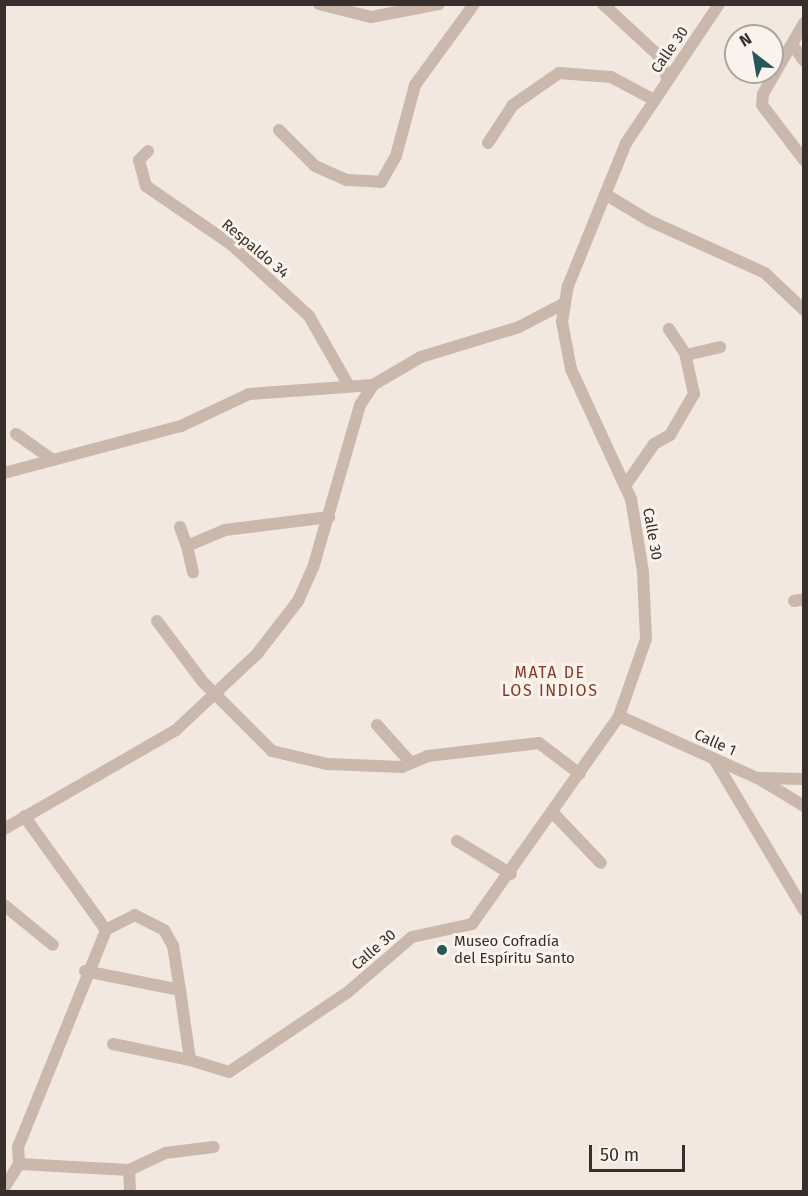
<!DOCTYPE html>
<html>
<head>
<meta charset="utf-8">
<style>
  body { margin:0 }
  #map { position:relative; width:808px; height:1196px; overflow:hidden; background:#f2e8e0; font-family:"Fira Sans",sans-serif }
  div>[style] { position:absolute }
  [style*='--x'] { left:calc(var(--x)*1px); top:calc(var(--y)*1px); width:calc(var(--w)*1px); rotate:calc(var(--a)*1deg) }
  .minor>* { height:12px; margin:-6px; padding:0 6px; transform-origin:6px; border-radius:6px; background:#cab8ac }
  .dots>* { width:16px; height:16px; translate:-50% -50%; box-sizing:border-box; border:3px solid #faf3ec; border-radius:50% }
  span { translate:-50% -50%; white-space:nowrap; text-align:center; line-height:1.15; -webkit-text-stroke:6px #faf3ec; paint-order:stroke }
  .street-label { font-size:15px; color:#382e2b }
  .poi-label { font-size:15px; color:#382e2b }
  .left { translate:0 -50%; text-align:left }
  .neighbourhood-label { font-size:16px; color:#833827; letter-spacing:1.5px }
  .frame { position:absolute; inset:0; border:6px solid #382e2b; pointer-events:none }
  .north { position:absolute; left:724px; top:24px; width:60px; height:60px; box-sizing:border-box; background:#faf3ec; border:2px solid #aca49f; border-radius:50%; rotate:329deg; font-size:16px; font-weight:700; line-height:24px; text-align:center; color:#382e2b }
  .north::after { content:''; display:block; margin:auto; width:21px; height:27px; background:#225858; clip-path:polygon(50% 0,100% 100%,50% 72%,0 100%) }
  .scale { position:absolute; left:589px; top:1145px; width:96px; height:27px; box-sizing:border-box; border:3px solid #382e2b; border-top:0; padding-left:8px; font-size:18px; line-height:21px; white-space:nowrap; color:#382e2b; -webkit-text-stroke:4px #faf3ec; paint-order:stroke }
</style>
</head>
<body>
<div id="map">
  <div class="minor">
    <div style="--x:319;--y:4;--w:54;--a:14"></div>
    <div style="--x:371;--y:17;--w:69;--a:-10.8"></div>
    <div style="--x:603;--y:4;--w:74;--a:42.8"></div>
    <div style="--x:657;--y:54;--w:28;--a:67"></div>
    <div style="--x:804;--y:23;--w:82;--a:120"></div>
    <div style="--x:763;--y:94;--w:11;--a:95"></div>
    <div style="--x:762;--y:105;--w:69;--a:52.6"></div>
    <div style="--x:794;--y:47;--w:17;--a:54"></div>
    <div style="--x:279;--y:130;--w:51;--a:45"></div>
    <div style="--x:315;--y:166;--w:35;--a:24"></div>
    <div style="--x:347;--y:180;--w:34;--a:3"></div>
    <div style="--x:381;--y:182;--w:30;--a:-60"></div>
    <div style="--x:396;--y:156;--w:73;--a:-75"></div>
    <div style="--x:415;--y:85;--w:100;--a:-53.9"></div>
    <div style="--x:488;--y:143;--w:45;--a:-56.7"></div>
    <div style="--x:513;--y:105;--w:56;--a:-34.8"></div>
    <div style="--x:559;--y:73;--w:52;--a:4.4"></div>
    <div style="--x:611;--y:77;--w:49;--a:28.1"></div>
    <div style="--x:148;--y:151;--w:13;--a:135"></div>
    <div style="--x:139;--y:160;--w:27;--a:75"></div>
    <div style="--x:146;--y:186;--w:104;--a:34.5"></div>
    <div style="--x:232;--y:245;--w:105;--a:42.7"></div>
    <div style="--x:309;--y:316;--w:81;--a:60.3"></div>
    <div style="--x:605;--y:194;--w:52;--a:31"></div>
    <div style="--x:650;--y:221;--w:126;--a:24.3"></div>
    <div style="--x:765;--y:273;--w:54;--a:43.5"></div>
    <div style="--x:686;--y:355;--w:35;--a:-13"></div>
    <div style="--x:16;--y:434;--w:45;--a:35.1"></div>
    <div style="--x:4;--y:473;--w:183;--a:-14.9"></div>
    <div style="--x:181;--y:426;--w:75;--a:-25.2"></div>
    <div style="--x:249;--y:394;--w:124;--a:-4.2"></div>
    <div style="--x:625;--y:486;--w:51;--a:-55.4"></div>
    <div style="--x:654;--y:444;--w:18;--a:-29"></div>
    <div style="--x:670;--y:435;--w:48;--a:-59.7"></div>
    <div style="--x:694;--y:394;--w:42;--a:-102.4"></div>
    <div style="--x:685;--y:353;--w:29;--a:-124"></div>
    <div style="--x:180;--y:527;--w:20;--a:70"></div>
    <div style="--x:187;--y:546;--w:41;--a:-22.8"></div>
    <div style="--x:225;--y:530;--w:105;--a:-7.1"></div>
    <div style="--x:187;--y:546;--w:27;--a:77"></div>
    <div style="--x:794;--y:601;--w:10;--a:-11"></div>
    <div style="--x:157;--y:621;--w:75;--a:53.1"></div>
    <div style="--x:202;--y:681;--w:99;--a:45"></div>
    <div style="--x:272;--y:751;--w:57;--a:13.3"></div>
    <div style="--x:327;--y:764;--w:75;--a:2.3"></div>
    <div style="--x:402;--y:767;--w:28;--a:-23"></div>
    <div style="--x:428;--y:756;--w:112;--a:-6.7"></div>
    <div style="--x:539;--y:743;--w:51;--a:37.1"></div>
    <div style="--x:619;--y:716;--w:151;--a:24.2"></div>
    <div style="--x:757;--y:778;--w:47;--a:1.2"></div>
    <div style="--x:377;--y:725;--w:51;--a:48.2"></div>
    <div style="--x:714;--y:759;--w:176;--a:59.2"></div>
    <div style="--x:758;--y:778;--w:54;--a:31.3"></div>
    <div style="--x:553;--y:813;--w:69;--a:46.2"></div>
    <div style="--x:4;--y:829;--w:198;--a:-29.9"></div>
    <div style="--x:176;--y:730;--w:111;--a:-43.2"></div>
    <div style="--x:257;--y:654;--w:67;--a:-52.3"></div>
    <div style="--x:298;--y:601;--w:36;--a:-66"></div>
    <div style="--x:313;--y:568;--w:170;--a:-73.9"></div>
    <div style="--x:360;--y:405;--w:24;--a:-57"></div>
    <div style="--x:373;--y:385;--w:56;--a:-30.3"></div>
    <div style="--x:421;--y:357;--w:102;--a:-17"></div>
    <div style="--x:519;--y:327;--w:52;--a:-27.6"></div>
    <div style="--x:457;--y:841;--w:63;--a:31.4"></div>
    <div style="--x:4;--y:905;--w:63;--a:39.2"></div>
    <div style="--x:85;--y:971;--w:97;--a:11.3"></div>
    <div style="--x:180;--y:990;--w:45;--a:-99"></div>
    <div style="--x:173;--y:946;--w:18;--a:-119"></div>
    <div style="--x:164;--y:930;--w:33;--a:-153"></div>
    <div style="--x:135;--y:915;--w:33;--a:153"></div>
    <div style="--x:113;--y:1044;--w:79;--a:11.7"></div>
    <div style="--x:190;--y:1060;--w:71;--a:-98.1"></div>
    <div style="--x:190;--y:1060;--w:41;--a:17.1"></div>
    <div style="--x:229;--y:1072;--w:143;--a:-33.9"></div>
    <div style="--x:348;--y:992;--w:84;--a:-40.7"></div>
    <div style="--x:412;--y:937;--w:61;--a:-12.2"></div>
    <div style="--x:472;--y:924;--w:255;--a:-54.7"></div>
    <div style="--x:619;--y:716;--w:82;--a:-70.7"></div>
    <div style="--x:646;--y:639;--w:67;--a:-92.6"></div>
    <div style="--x:643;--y:572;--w:74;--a:-99.3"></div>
    <div style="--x:631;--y:499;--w:143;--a:-114.8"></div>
    <div style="--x:571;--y:369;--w:48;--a:-100.8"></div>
    <div style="--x:562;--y:322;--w:36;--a:-81"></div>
    <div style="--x:568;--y:286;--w:154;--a:-67.9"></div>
    <div style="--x:626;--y:143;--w:167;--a:-56.2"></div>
    <div style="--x:19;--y:1164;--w:110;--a:3.1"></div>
    <div style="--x:129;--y:1170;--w:40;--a:-25"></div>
    <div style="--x:165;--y:1153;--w:49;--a:-7"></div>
    <div style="--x:129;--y:1170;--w:22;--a:87"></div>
    <div style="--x:4;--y:1188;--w:28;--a:-58"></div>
    <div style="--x:19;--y:1164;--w:17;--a:-93"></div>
    <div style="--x:18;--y:1147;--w:234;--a:-67.9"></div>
    <div style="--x:106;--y:930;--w:140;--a:-125.7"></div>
  </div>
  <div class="dots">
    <div style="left:442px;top:950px;background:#225858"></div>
  </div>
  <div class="street-label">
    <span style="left:670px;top:50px;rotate:-55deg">Calle 30</span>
    <span style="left:255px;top:249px;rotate:40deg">Respaldo 34</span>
    <span style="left:652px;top:534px;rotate:80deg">Calle 30</span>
    <span style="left:715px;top:743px;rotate:24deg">Calle 1</span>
    <span style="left:374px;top:950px;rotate:-41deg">Calle 30</span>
  </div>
  <div class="poi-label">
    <span class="left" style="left:454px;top:950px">Museo Cofradía<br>del Espíritu Santo</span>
  </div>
  <div class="neighbourhood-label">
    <span style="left:550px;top:682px">MATA DE<br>LOS INDIOS</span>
  </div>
  <div class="frame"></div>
  <div class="north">N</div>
  <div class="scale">50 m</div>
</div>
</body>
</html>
